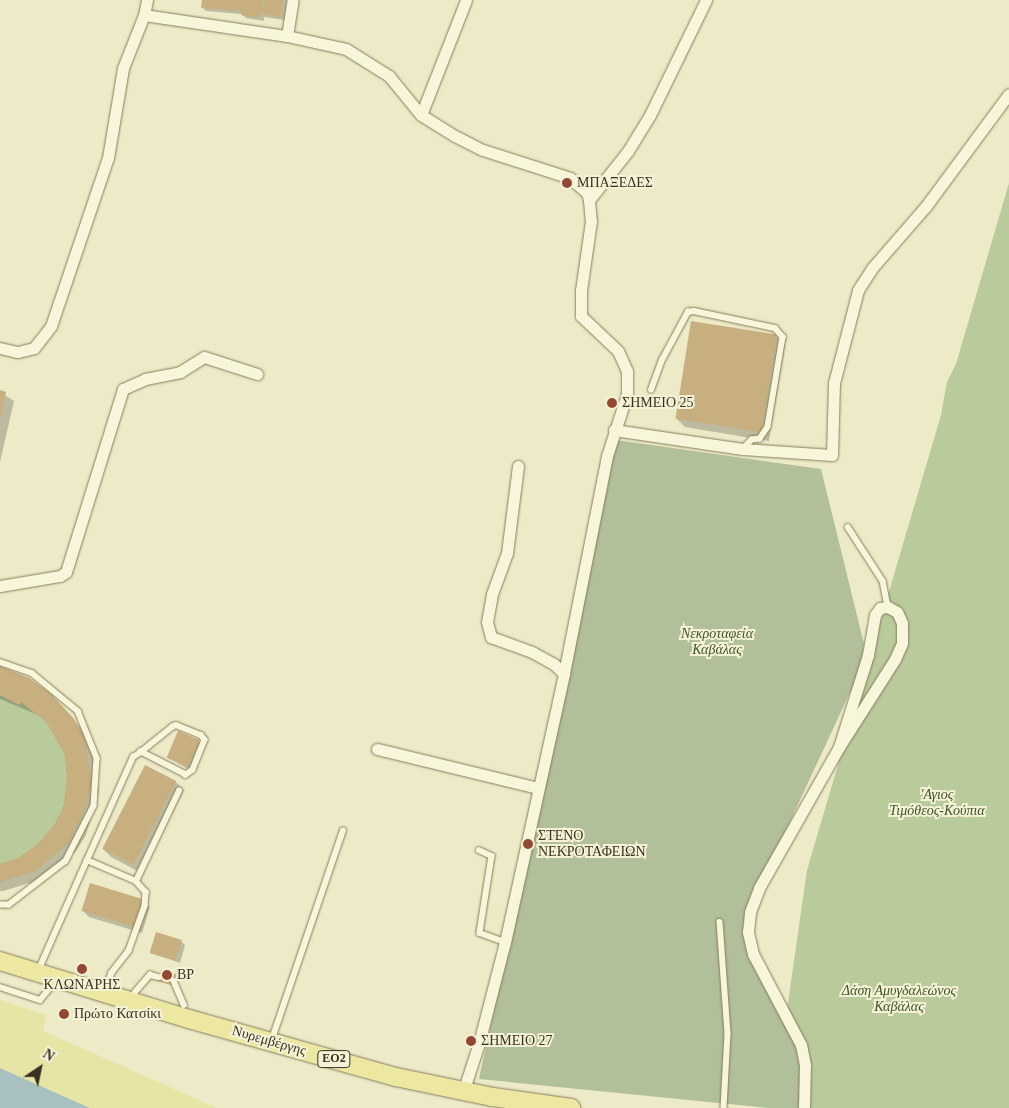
<!DOCTYPE html>
<html>
<head>
<meta charset="utf-8">
<style>
  body { margin:0 }
  #map { position:relative; width:1009px; height:1108px; overflow:hidden; background:#eceac7; font-family:Georgia,serif }
  div>[style] { position:absolute }
  [style*='--x'] { left:calc(var(--x)*1px); top:calc(var(--y)*1px); width:calc(var(--w)*1px); rotate:calc(var(--a)*1deg) }
  .green>* { inset:0; background:#b9ca9b }
  .sand>* { inset:0; background:#e6e5a6 }
  .cemetery>* { inset:0; background:#b1bf9a }
  .water>* { inset:0; background:#a8c0bf }
  .shadow>* { inset:0; background:#0003 }
  .building>* { inset:0; background:#c8af7f; transform-origin:0 0 }
  .roads { filter:drop-shadow(0 0 1px #867d5d) drop-shadow(0 0 1px #867d5d) }
  .lane>* { height:5.5px; margin:-2.75px; padding:0 2.75px; transform-origin:2.75px; border-radius:2.75px; background:#f7f5da }
  .street>* { height:11px; margin:-5.5px; padding:0 5.5px; transform-origin:5.5px; border-radius:5.5px; background:#f7f5da }
  .primary>* { height:18px; margin:-9px; padding:0 9px; transform-origin:9px; border-radius:9px; background:#ece7a1 }
  .dots>* { width:14px; height:14px; translate:-50% -50%; box-sizing:border-box; border:2px solid #f4f2d6; border-radius:50% }
  span { translate:-50% -50%; white-space:nowrap; text-align:center; line-height:1.15; -webkit-text-stroke:4px #f4f2d6; paint-order:stroke }
  .shield-label span { padding:1px 4px; background:#f4f2d6; border:1px solid; border-radius:4px; -webkit-text-stroke-width:0 }
  .shield-label { font-size:12px; color:#383120; font-weight:700 }
  .poi-label { font-size:14px; color:#383120 }
  .left { translate:0 -50%; text-align:left }
  .park-label { font-size:14px; color:#3d5328; font-style:italic }
  .street-label { font-size:14px; color:#383120 }
  .north { position:absolute; left:15px; top:1043px; width:50px; height:50px; -webkit-text-stroke:4px #f4f2d6; paint-order:stroke; rotate:34deg; font-size:14px; font-weight:700; line-height:20px; text-align:center; color:#383120 }
  .north::after { content:''; display:block; margin:auto; width:18px; height:22px; background:#383120; clip-path:polygon(50% 0,100% 100%,50% 72%,0 100%) }
</style>
</head>
<body>
<div id="map">
  <div class="green">
    <div style="clip-path:polygon(1009px 183px,1009px 1108px,773px 1108px,807px 870px,941px 415px,947px 382px,956px 364px)"></div>
    <div style="clip-path:polygon(0 666px,29px 678px,51px 694px,74px 719px,84px 737px,91px 782px,86px 806px,68px 843px,35px 871px,0 882px)"></div>
  </div>
  <div class="sand">
    <div style="clip-path:polygon(0 1000px,46px 1015px,43px 1031px,217px 1108px,90px 1108px,0 1068px)"></div>
  </div>
  <div class="cemetery">
    <div style="clip-path:polygon(616px 440px,821px 469px,864px 644px,859px 673px,754px 899px,744px 933px,804px 1058px,799px 1108px,770px 1108px,479px 1079px)"></div>
  </div>
  <div class="water">
    <div style="clip-path:polygon(0 1068px,90px 1108px,0 1108px)"></div>
  </div>
  <div class="shadow">
    <div style="clip-path:polygon(204px 0,286px 0,287px 1px,284px 20px,264px 17px,264px 21px,246px 18px,242px 14px,206px 11px,202px 7px)"></div>
    <div style="clip-path:polygon(776px 336px,785px 345px,769px 441px,685px 427px,676px 418px)"></div>
    <div style="clip-path:polygon(0 392px,14px 401px,0 462px)"></div>
    <div style="clip-path:polygon(0 667px,59px 704px,82px 729px,91px 747px,99px 791px,86px 835px,76px 851px,43px 879px,3px 891px,0 891px,0 864px,19px 859px,49px 835px,65px 805px,68px 787px,65px 752px,57px 734px,41px 716px,0 699px)"></div>
    <div style="clip-path:polygon(198px 741px,205px 747px,194px 772px,168px 758px)"></div>
    <div style="clip-path:polygon(146px 766px,176px 782px,184px 790px,141px 873px,111px 857px,103px 849px)"></div>
    <div style="clip-path:polygon(144px 901px,150px 907px,142px 933px,89px 917px,83px 911px)"></div>
    <div style="clip-path:polygon(181px 941px,185px 945px,180px 963px,152px 952px)"></div>
  </div>
  <div class="building">
    <div style="clip-path:polygon(202px 0,263px 0,260px 18px,241px 15px,241px 11px,201px 8px)"></div>
    <div style="clip-path:polygon(264px 0,283px 0,281px 17px,262px 14px)"></div>
    <div style="left:691px;top:321px;width:87px;height:99px;rotate:9deg"></div>
    <div style="clip-path:polygon(0 390px,6px 392px,1px 416px,0 416px)"></div>
    <div style="clip-path:polygon(0 666px,29px 678px,51px 694px,74px 719px,84px 737px,91px 782px,86px 806px,68px 843px,35px 871px,0 882px,0 864px,18px 858px,37px 845px,57px 821px,64px 804px,67px 773px,64px 753px,46px 722px,21px 702px,19px 705px,0 695px)"></div>
    <div style="left:178px;top:731px;width:23px;height:29px;rotate:23deg"></div>
    <div style="left:145px;top:765px;width:35px;height:94px;rotate:27deg"></div>
    <div style="left:90px;top:883px;width:58px;height:29px;rotate:17deg"></div>
    <div style="left:156px;top:932px;width:27px;height:22px;rotate:17deg"></div>
    <div style="left:161px;top:970px;width:16px;height:12px;rotate:15deg"></div>
  </div>
  <div class="roads">
    <div class="lane">
      <div style="--x:651;--y:390;--w:32;--a:-70"></div>
      <div style="--x:662;--y:360;--w:55;--a:-61.6"></div>
      <div style="--x:688;--y:312;--w:6;--a:-9"></div>
      <div style="--x:694;--y:311;--w:83;--a:11.9"></div>
      <div style="--x:775;--y:328;--w:12;--a:48"></div>
      <div style="--x:783;--y:337;--w:91;--a:99.5"></div>
      <div style="--x:768;--y:427;--w:14;--a:124"></div>
      <div style="--x:760;--y:439;--w:8;--a:173"></div>
      <div style="--x:752;--y:440;--w:13;--a:135"></div>
      <div style="--x:848;--y:527;--w:64;--a:57.1"></div>
      <div style="--x:883;--y:581;--w:26;--a:79"></div>
      <div style="--x:0;--y:662;--w:34;--a:19"></div>
      <div style="--x:32;--y:673;--w:60;--a:39.6"></div>
      <div style="--x:78;--y:711;--w:51;--a:68"></div>
      <div style="--x:97;--y:758;--w:48;--a:93.6"></div>
      <div style="--x:94;--y:806;--w:62;--a:117"></div>
      <div style="--x:66;--y:861;--w:72;--a:142.3"></div>
      <div style="--x:9;--y:905;--w:9;--a:180"></div>
      <div style="--x:479;--y:850;--w:14;--a:25"></div>
      <div style="--x:492;--y:856;--w:78;--a:98.9"></div>
      <div style="--x:480;--y:933;--w:27;--a:20"></div>
      <div style="--x:87;--y:860;--w:113;--a:-65.9"></div>
      <div style="--x:133;--y:757;--w:9;--a:-32"></div>
      <div style="--x:141;--y:752;--w:40;--a:-39"></div>
      <div style="--x:172;--y:727;--w:4;--a:-27"></div>
      <div style="--x:176;--y:725;--w:27;--a:22"></div>
      <div style="--x:201;--y:735;--w:6;--a:51"></div>
      <div style="--x:205;--y:740;--w:32;--a:112"></div>
      <div style="--x:193;--y:770;--w:9;--a:144"></div>
      <div style="--x:186;--y:775;--w:51;--a:-152.9"></div>
      <div style="--x:136;--y:881;--w:100;--a:-64.5"></div>
      <div style="--x:720;--y:922;--w:112;--a:85.9"></div>
      <div style="--x:728;--y:1034;--w:74;--a:93.1"></div>
      <div style="--x:38;--y:971;--w:121;--a:-66.2"></div>
      <div style="--x:87;--y:860;--w:53;--a:23.2"></div>
      <div style="--x:136;--y:881;--w:15;--a:48"></div>
      <div style="--x:146;--y:892;--w:14;--a:94"></div>
      <div style="--x:145;--y:906;--w:48;--a:109.6"></div>
      <div style="--x:129;--y:951;--w:28;--a:128"></div>
      <div style="--x:112;--y:973;--w:19;--a:111"></div>
      <div style="--x:174;--y:981;--w:26;--a:67"></div>
      <div style="--x:0;--y:987;--w:42;--a:18"></div>
      <div style="--x:40;--y:1000;--w:26;--a:-50"></div>
      <div style="--x:135;--y:992;--w:23;--a:-49"></div>
      <div style="--x:150;--y:975;--w:9;--a:13"></div>
      <div style="--x:272;--y:1039;--w:220;--a:-71.2"></div>
    </div>
    <div class="street">
      <div style="--x:147;--y:0;--w:15;--a:101"></div>
      <div style="--x:144;--y:15;--w:145;--a:8.4"></div>
      <div style="--x:287;--y:36;--w:60;--a:12.4"></div>
      <div style="--x:346;--y:49;--w:51;--a:32.1"></div>
      <div style="--x:389;--y:76;--w:50;--a:50.6"></div>
      <div style="--x:421;--y:115;--w:40;--a:32"></div>
      <div style="--x:455;--y:136;--w:31;--a:27"></div>
      <div style="--x:483;--y:150;--w:91;--a:17.8"></div>
      <div style="--x:570;--y:178;--w:23;--a:41"></div>
      <div style="--x:587;--y:193;--w:7;--a:74"></div>
      <div style="--x:589;--y:200;--w:21;--a:85"></div>
      <div style="--x:591;--y:221;--w:70;--a:98.2"></div>
      <div style="--x:581;--y:290;--w:26;--a:90"></div>
      <div style="--x:581;--y:316;--w:51;--a:43.4"></div>
      <div style="--x:618;--y:351;--w:22;--a:66"></div>
      <div style="--x:627;--y:371;--w:23;--a:90"></div>
      <div style="--x:627;--y:394;--w:65;--a:107.9"></div>
      <div style="--x:607;--y:456;--w:222;--a:101.2"></div>
      <div style="--x:564;--y:674;--w:274;--a:102.4"></div>
      <div style="--x:505;--y:942;--w:104;--a:104.4"></div>
      <div style="--x:479;--y:1043;--w:52;--a:108.1"></div>
      <div style="--x:287;--y:36;--w:36;--a:-81"></div>
      <div style="--x:421;--y:115;--w:123;--a:-68.6"></div>
      <div style="--x:589;--y:200;--w:63;--a:-51.5"></div>
      <div style="--x:628;--y:151;--w:42;--a:-58.6"></div>
      <div style="--x:650;--y:115;--w:128;--a:-64"></div>
      <div style="--x:0;--y:348;--w:18;--a:13"></div>
      <div style="--x:18;--y:352;--w:16;--a:-14"></div>
      <div style="--x:34;--y:348;--w:28;--a:-52"></div>
      <div style="--x:51;--y:326;--w:177;--a:-71.3"></div>
      <div style="--x:108;--y:158;--w:91;--a:-80.5"></div>
      <div style="--x:123;--y:68;--w:57;--a:-68.4"></div>
      <div style="--x:614;--y:430;--w:130;--a:8.4"></div>
      <div style="--x:743;--y:449;--w:89;--a:3.9"></div>
      <div style="--x:832;--y:455;--w:72;--a:-88.4"></div>
      <div style="--x:834;--y:383;--w:96;--a:-75.5"></div>
      <div style="--x:858;--y:290;--w:27;--a:-57"></div>
      <div style="--x:873;--y:267;--w:81;--a:-49"></div>
      <div style="--x:926;--y:206;--w:139;--a:-53.5"></div>
      <div style="--x:518;--y:466;--w:88;--a:97.2"></div>
      <div style="--x:507;--y:553;--w:44;--a:110.1"></div>
      <div style="--x:492;--y:594;--w:28;--a:100"></div>
      <div style="--x:487;--y:622;--w:16;--a:75"></div>
      <div style="--x:491;--y:637;--w:44;--a:20.1"></div>
      <div style="--x:532;--y:652;--w:25;--a:29"></div>
      <div style="--x:554;--y:664;--w:14;--a:45"></div>
      <div style="--x:0;--y:586;--w:61;--a:-9.5"></div>
      <div style="--x:60;--y:576;--w:7;--a:-34"></div>
      <div style="--x:66;--y:572;--w:192;--a:-72.7"></div>
      <div style="--x:123;--y:389;--w:24;--a:-24"></div>
      <div style="--x:145;--y:379;--w:36;--a:-11"></div>
      <div style="--x:180;--y:372;--w:28;--a:-32"></div>
      <div style="--x:204;--y:357;--w:56;--a:17.8"></div>
      <div style="--x:377;--y:749;--w:166;--a:13.6"></div>
      <div style="--x:804;--y:1108;--w:43;--a:-88.7"></div>
      <div style="--x:805;--y:1065;--w:20;--a:-101"></div>
      <div style="--x:801;--y:1045;--w:103;--a:-117.8"></div>
      <div style="--x:753;--y:954;--w:23;--a:-103"></div>
      <div style="--x:748;--y:932;--w:20;--a:-84"></div>
      <div style="--x:750;--y:912;--w:26;--a:-69"></div>
      <div style="--x:759;--y:888;--w:162;--a:-60.4"></div>
      <div style="--x:839;--y:747;--w:104;--a:-57.5"></div>
      <div style="--x:895;--y:659;--w:17;--a:-66"></div>
      <div style="--x:902;--y:643;--w:20;--a:-90"></div>
      <div style="--x:902;--y:623;--w:12;--a:-114"></div>
      <div style="--x:897;--y:612;--w:10;--a:-151"></div>
      <div style="--x:888;--y:607;--w:8;--a:173"></div>
      <div style="--x:880;--y:608;--w:9;--a:126"></div>
      <div style="--x:875;--y:615;--w:41;--a:99.9"></div>
      <div style="--x:868;--y:655;--w:96;--a:107.5"></div>
    </div>
    <div class="primary">
      <div style="--x:0;--y:961;--w:198;--a:17.1"></div>
      <div style="--x:189;--y:1019;--w:215;--a:15.7"></div>
      <div style="--x:396;--y:1077;--w:99;--a:11.7"></div>
      <div style="--x:493;--y:1097;--w:79;--a:8"></div>
    </div>
  </div>
  <div class="dots">
    <div style="left:567px;top:183px;background:#924831"></div>
    <div style="left:612px;top:403px;background:#924831"></div>
    <div style="left:528px;top:844px;background:#924831"></div>
    <div style="left:82px;top:969px;background:#924831"></div>
    <div style="left:167px;top:975px;background:#924831"></div>
    <div style="left:64px;top:1014px;background:#924831"></div>
    <div style="left:471px;top:1041px;background:#924831"></div>
  </div>
  <div class="shield-label">
    <span style="left:334px;top:1059px">ΕΟ2</span>
  </div>
  <div class="poi-label">
    <span class="left" style="left:577px;top:183px">ΜΠΑΞΕΔΕΣ</span>
    <span class="left" style="left:622px;top:403px">ΣΗΜΕΙΟ 25</span>
    <span class="left" style="left:538px;top:844px">ΣΤΕΝΟ<br>ΝΕΚΡΟΤΑΦΕΙΩΝ</span>
    <span class="left" style="left:177px;top:975px">BP</span>
    <span style="left:82px;top:985px">ΚΛΩΝΑΡΗΣ</span>
    <span class="left" style="left:74px;top:1014px">Πρώτο Κατσίκι</span>
    <span class="left" style="left:481px;top:1041px">ΣΗΜΕΙΟ 27</span>
  </div>
  <div class="park-label">
    <span style="left:717px;top:642px">Νεκροταφεία<br>Καβάλας</span>
    <span style="left:937px;top:803px">'Αγιος<br>Τιμόθεος-Κούπια</span>
    <span style="left:899px;top:999px">Δάση Αμυγδαλεώνος<br>Καβάλας</span>
  </div>
  <div class="street-label">
    <span style="left:269px;top:1041px;rotate:16deg">Νυρεμβέργης</span>
  </div>
  <div class="north">N</div>
</div>
</body>
</html>
